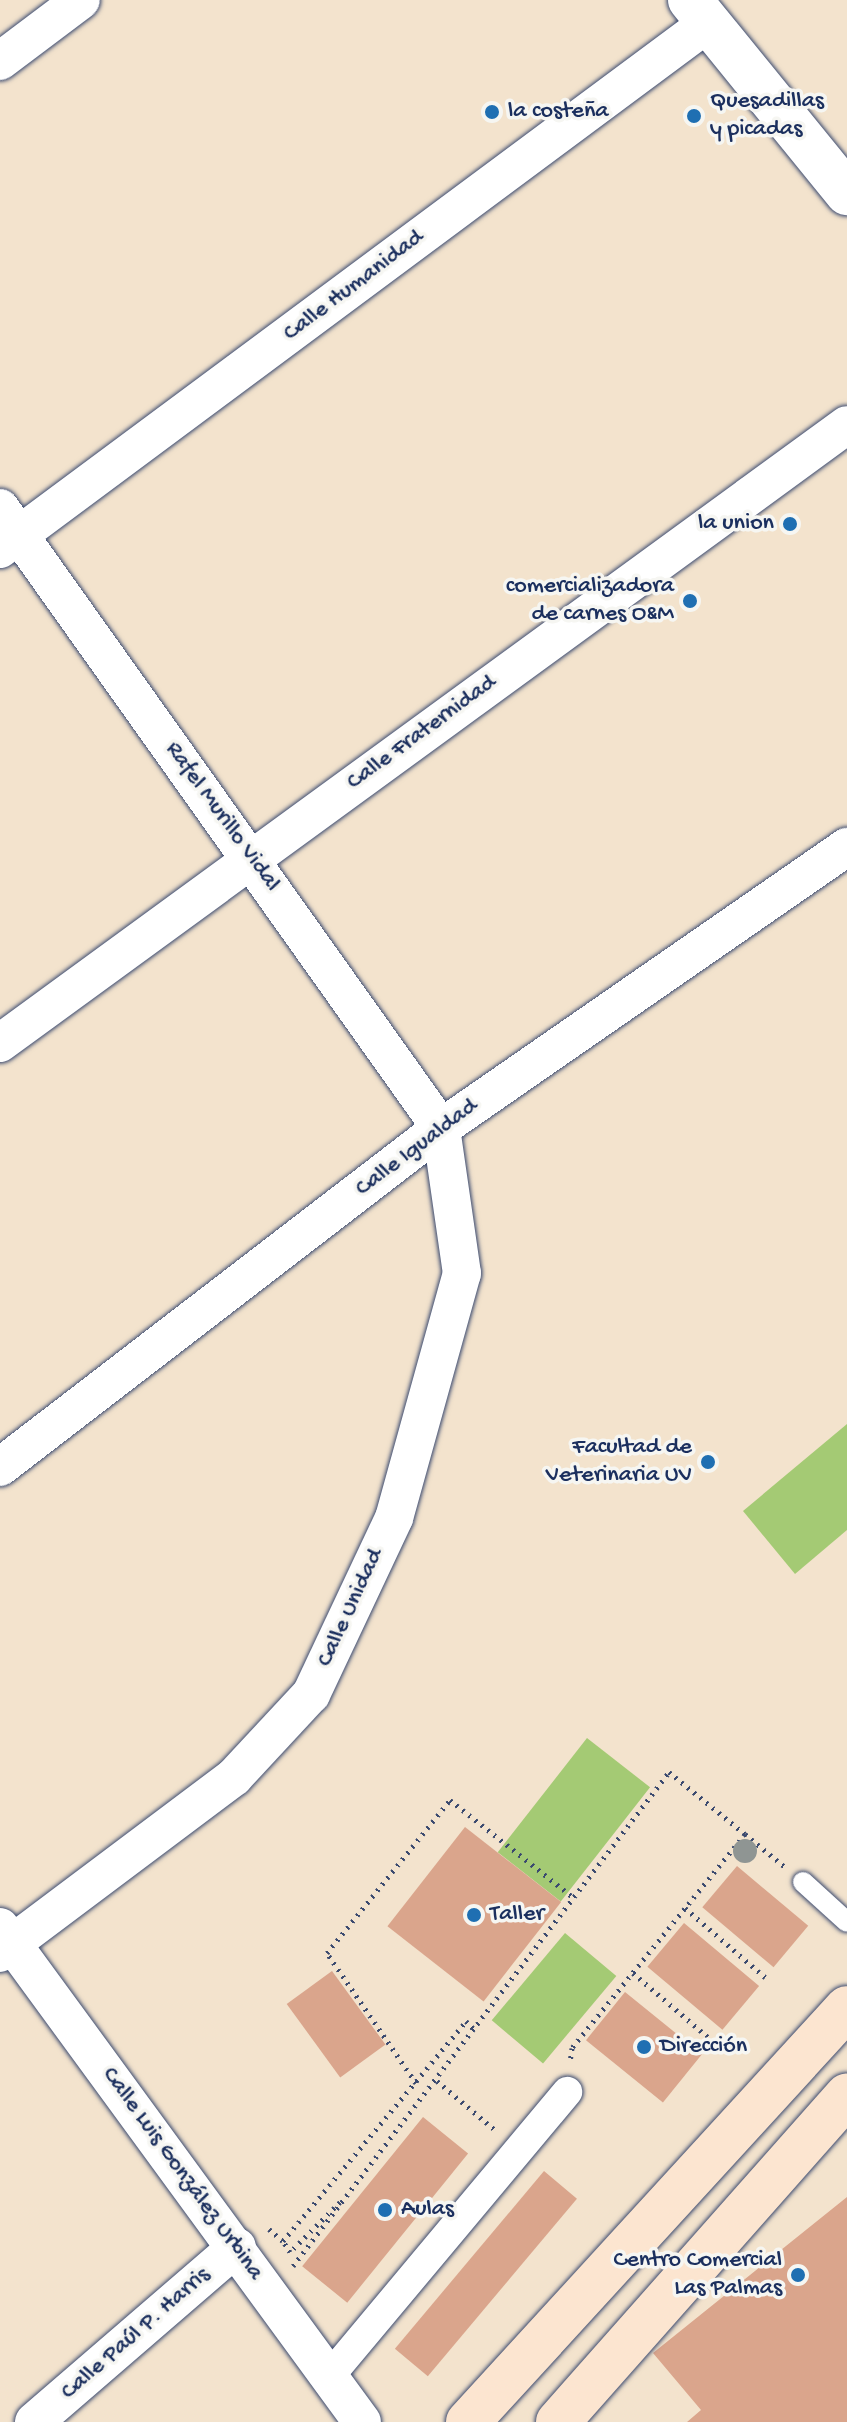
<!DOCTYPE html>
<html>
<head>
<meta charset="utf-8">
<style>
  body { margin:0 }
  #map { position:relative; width:847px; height:2422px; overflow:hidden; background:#f3e3cd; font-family:"Gochi Hand",sans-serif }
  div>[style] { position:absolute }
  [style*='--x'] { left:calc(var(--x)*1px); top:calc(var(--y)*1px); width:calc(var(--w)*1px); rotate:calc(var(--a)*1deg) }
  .green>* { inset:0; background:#a4ca74; transform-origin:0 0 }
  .building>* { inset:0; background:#daa58c; transform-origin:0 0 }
  .path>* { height:5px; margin-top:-2.5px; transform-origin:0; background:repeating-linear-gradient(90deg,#3b4a6f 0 2px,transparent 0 8px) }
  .roads { filter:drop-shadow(0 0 2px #3b4a6f) drop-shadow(0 0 2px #3b4a6f) }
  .service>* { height:20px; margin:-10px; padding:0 10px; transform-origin:10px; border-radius:10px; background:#fff }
  .pedestrian>* { height:30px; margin:-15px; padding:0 15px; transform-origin:15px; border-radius:15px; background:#fff }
  .minor>* { height:38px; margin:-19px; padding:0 19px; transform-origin:19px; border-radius:19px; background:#fff }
  .tertiary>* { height:44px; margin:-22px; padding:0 22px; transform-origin:22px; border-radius:22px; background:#fff }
  .secondary>* { height:44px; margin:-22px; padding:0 22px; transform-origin:22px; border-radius:22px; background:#fce5d0 }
  .trees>* { width:24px; height:24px; margin:-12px; border-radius:50%; background:#8f9593 }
  .dots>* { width:22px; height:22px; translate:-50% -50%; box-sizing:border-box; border:4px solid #f6f6f2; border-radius:50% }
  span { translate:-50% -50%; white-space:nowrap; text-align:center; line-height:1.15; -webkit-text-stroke:7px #f6f6f2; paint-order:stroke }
  .poi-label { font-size:24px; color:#1b2f5e }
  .left { translate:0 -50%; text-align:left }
  .right { translate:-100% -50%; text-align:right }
  .street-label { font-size:24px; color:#1b2f5e }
</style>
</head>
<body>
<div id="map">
  <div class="green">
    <div style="clip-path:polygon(847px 1424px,847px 1530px,795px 1574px,743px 1511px)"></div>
    <div style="left:587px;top:1738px;width:80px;height:145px;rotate:38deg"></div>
    <div style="left:565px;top:1933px;width:67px;height:114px;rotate:40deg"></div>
  </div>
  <div class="building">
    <div style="left:465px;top:1827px;width:122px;height:126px;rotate:38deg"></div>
    <div style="left:737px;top:1866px;width:93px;height:54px;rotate:40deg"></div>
    <div style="left:684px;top:1923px;width:98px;height:57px;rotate:40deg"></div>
    <div style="left:332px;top:1971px;width:91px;height:56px;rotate:54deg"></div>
    <div style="left:625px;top:1992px;width:99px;height:62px;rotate:39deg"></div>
    <div style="left:423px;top:2117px;width:58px;height:192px;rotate:39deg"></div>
    <div style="left:544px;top:2171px;width:43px;height:232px;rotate:40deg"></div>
    <div style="clip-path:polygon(847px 2197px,847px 2422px,687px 2422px,701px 2410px,653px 2353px)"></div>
  </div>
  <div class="path">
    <div style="--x:745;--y:1834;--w:52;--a:39.5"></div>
    <div style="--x:685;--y:1908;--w:106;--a:40.8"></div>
    <div style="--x:633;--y:1973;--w:109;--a:40.5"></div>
    <div style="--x:437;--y:2081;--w:75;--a:40.1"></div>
    <div style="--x:416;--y:2083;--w:158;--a:-124.4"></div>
    <div style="--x:327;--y:1953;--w:196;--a:-51.2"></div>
    <div style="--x:450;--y:1800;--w:158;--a:38.3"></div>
    <div style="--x:340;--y:2202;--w:71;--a:135"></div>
    <div style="--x:290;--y:2252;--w:13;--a:-122"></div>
    <div style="--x:283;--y:2241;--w:286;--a:-50.2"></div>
    <div style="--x:466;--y:2021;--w:13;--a:45"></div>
    <div style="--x:269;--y:2229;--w:18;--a:41"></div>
    <div style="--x:293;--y:2266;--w:621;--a:-52.72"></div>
    <div style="--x:669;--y:1772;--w:98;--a:39.2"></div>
    <div style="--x:745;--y:1834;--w:275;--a:129"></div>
    <div style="--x:572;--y:2048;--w:15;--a:98"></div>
  </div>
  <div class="roads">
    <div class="service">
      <div style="--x:803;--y:1882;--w:59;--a:42.3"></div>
    </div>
    <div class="pedestrian">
      <div style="--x:328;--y:2378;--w:373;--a:-50.1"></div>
    </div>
    <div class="minor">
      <div style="--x:0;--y:61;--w:101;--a:-37"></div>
      <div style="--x:0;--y:508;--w:761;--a:54.58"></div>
      <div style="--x:441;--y:1128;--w:147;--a:81.8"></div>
      <div style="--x:462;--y:1273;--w:254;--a:105.5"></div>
      <div style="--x:394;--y:1518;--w:195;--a:115.2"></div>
      <div style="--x:311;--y:1694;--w:113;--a:132.9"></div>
      <div style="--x:234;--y:1777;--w:293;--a:143.1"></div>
      <div style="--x:0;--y:549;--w:882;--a:-36.61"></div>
      <div style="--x:0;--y:1043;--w:1048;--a:-36.12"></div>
      <div style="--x:0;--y:1467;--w:556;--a:-37.55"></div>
      <div style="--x:441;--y:1128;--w:494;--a:-34.7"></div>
      <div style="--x:0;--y:1927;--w:613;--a:53.82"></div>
      <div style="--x:34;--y:2422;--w:268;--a:-40.8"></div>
    </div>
    <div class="tertiary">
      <div style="--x:690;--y:0;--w:249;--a:50.9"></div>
    </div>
    <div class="secondary">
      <div style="--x:468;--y:2422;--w:561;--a:-47.53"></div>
      <div style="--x:558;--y:2422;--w:436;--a:-48.5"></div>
    </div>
  </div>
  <div class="trees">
    <div style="left:745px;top:1851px"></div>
  </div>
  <div class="dots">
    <div style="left:492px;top:112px;background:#1f6fb2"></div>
    <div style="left:694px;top:116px;background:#1f6fb2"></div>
    <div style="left:790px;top:524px;background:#1f6fb2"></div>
    <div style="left:690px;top:601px;background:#1f6fb2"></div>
    <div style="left:708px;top:1462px;background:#1f6fb2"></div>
    <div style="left:474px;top:1915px;background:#1f6fb2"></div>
    <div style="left:644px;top:2047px;background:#1f6fb2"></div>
    <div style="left:385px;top:2210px;background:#1f6fb2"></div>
    <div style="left:798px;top:2275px;background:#1f6fb2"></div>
  </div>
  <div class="poi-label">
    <span class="left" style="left:710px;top:116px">Quesadillas<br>y picadas</span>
    <span class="left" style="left:508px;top:112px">la costeña</span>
    <span class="right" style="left:774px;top:524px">la union</span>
    <span class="right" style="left:674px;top:601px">comercializadora<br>de carnes O&amp;M</span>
    <span class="right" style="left:692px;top:1462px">Facultad de<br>Veterinaria UV</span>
    <span class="left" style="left:490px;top:1915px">Taller</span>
    <span class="left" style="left:660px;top:2047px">Dirección</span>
    <span class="left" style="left:401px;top:2210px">Aulas</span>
    <span class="right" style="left:782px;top:2275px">Centro Comercial<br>Las Palmas</span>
  </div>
  <div class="street-label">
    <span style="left:354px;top:286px;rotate:-37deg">Calle Humanidad</span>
    <span style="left:422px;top:733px;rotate:-36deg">Calle Fraternidad</span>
    <span style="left:222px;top:817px;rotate:54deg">Rafel Murillo Vidal</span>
    <span style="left:417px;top:1148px;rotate:-37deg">Calle Igualdad</span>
    <span style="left:351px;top:1608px;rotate:-65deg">Calle Unidad</span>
    <span style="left:182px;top:2174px;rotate:54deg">Calle Luis González Urbina</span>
    <span style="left:136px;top:2334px;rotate:-41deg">Calle Paúl P. Harris</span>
  </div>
</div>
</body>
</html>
